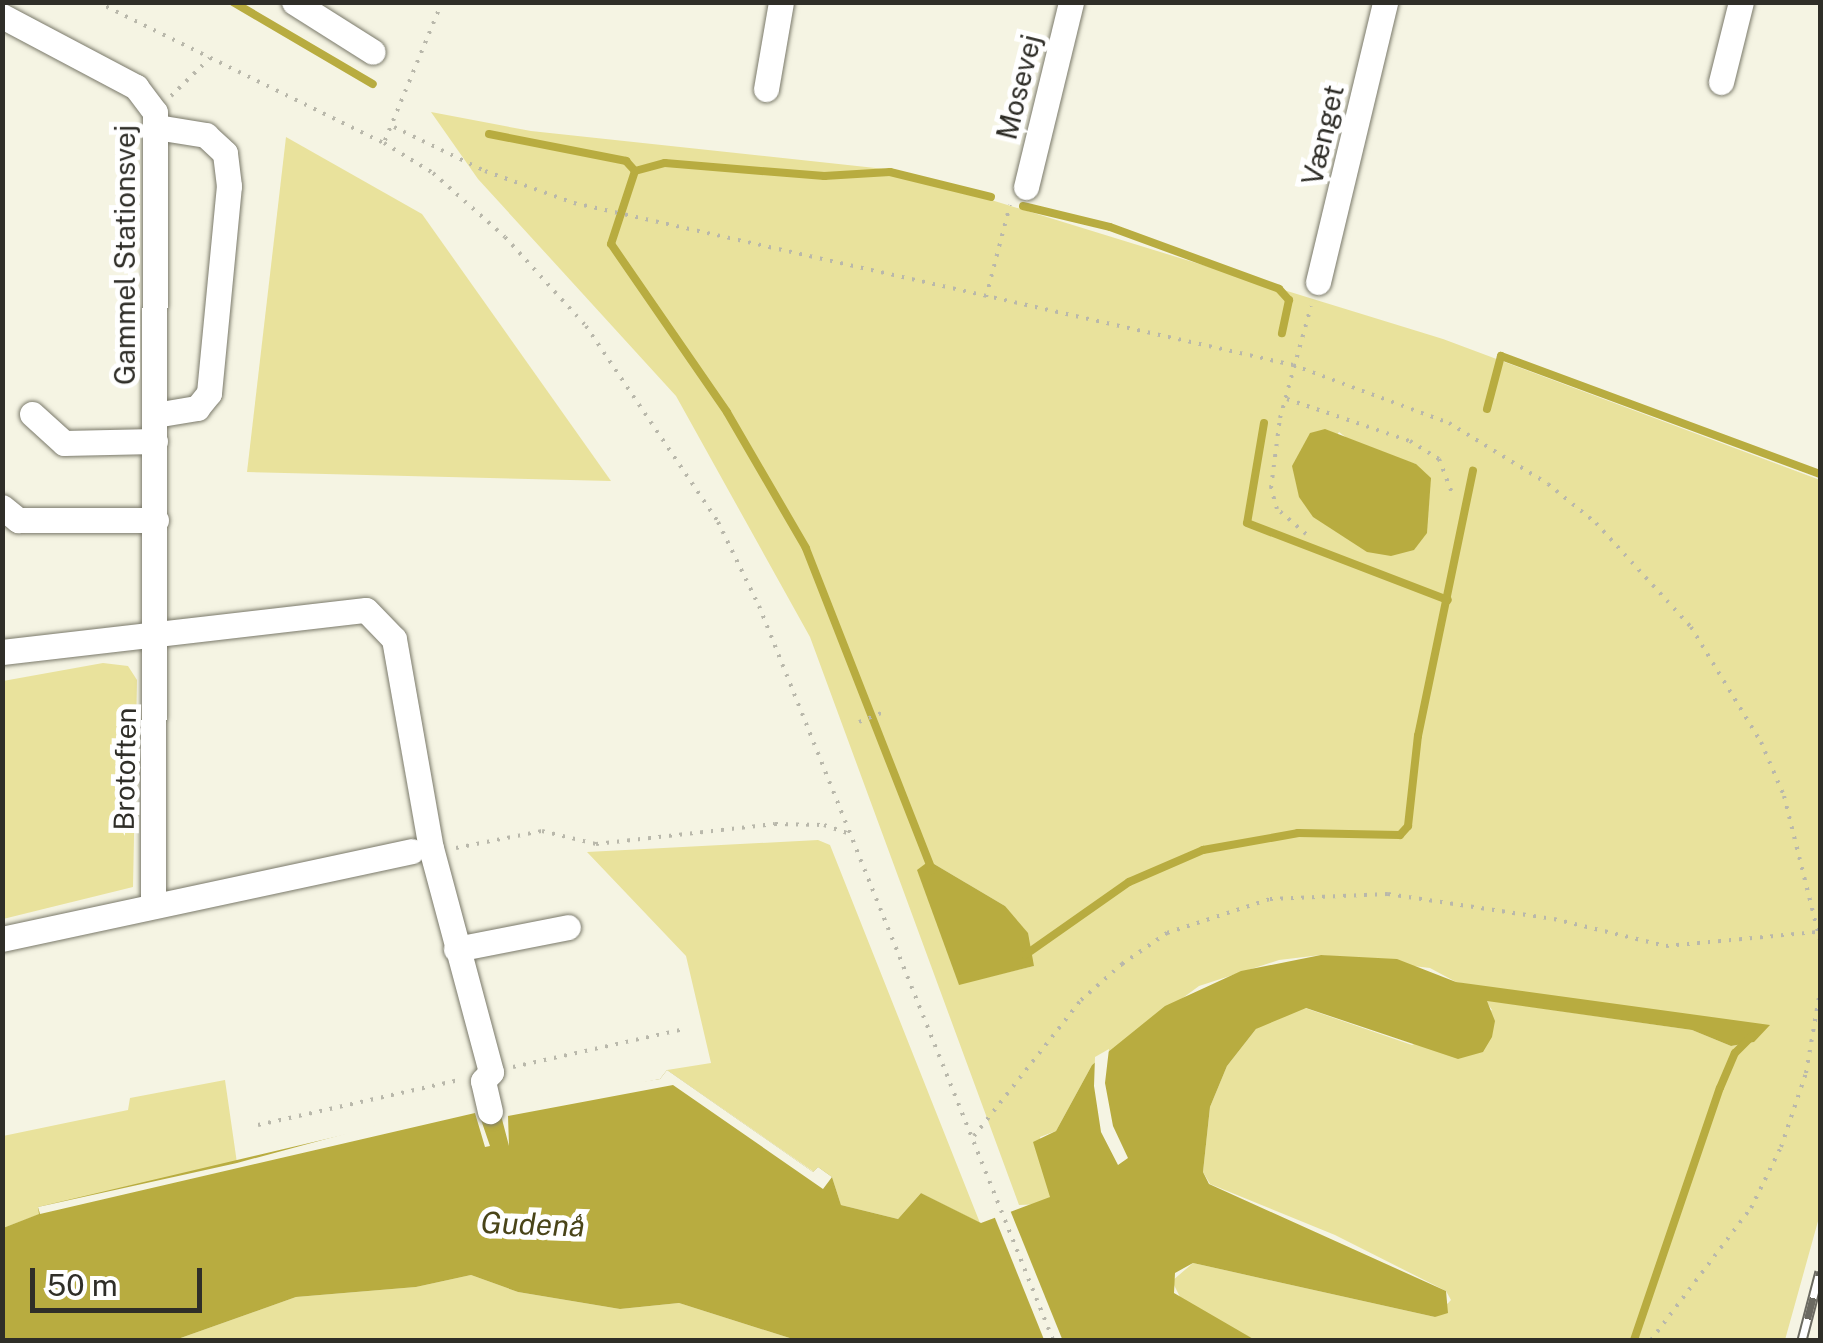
<!DOCTYPE html>
<html>
<head>
<meta charset="utf-8">
<style>
  body { margin:0 }
  #map { position:relative; width:1823px; height:1343px; overflow:hidden; background:#f5f4e3; font-family:"Public Sans",sans-serif }
  div>[style] { position:absolute }
  [style*='--x'] { left:calc(var(--x)*1px); top:calc(var(--y)*1px); width:calc(var(--w)*1px); rotate:calc(var(--a)*1deg) }
  .green>* { inset:0; background:#e9e29c }
  .water>* { inset:0; background:#b8ac40 }
  .pier>* { inset:0; background:#f5f4e3; transform-origin:0 0 }
  .stream>* { height:8px; margin:-4px; padding:0 4px; transform-origin:4px; border-radius:4px; background:#b8ac40 }
  .path>* { height:4px; margin-top:-2px; transform-origin:0; background:repeating-linear-gradient(90deg,#b9b8ab 0 2.5px,transparent 0 10.5px) }
  .roads { filter:drop-shadow(0 0 2px #7a796a) drop-shadow(0 0 2px #7a796a) }
  .minor>* { height:25px; margin:-12.5px; padding:0 12.5px; transform-origin:12.5px; border-radius:12.5px; background:#fff }
  .rail>* { height:11px; margin-top:-5.5px; transform-origin:0; background:repeating-linear-gradient(90deg,#fff 0 22px,#6b6a61 0 44px); box-sizing:border-box; border-block:2px solid #6b6a61 }
  span { translate:-50% -50%; white-space:nowrap; text-align:center; line-height:1.15; -webkit-text-stroke:10px #fff; paint-order:stroke }
  .street-label { font-size:28px; color:#2f2e28 }
  .water-label { font-size:30px; color:#494418; font-style:italic }
  .frame { position:absolute; inset:0; border:5px solid #2f2e28; pointer-events:none }
  .scale { position:absolute; left:30px; top:1268px; width:172px; height:45px; box-sizing:border-box; border:5px solid #2f2e28; border-top:0; padding-left:12px; font-size:30px; line-height:35px; white-space:nowrap; color:#2f2e28; -webkit-text-stroke:8px #fff; paint-order:stroke }
</style>
</head>
<body>
<div id="map">
  <div class="green">
    <div style="clip-path:polygon(evenodd,431px 112px,531px 131px,894px 170px,1443px 339px,1820px 480px,1820px 1214px,1785px 1340px,1255px 1340px,1183px 1303px,1172px 1281px,1193px 1263px,1435px 1317px,1451px 1300px,1446px 1291px,1335px 1235px,1210px 1184px,1203px 1172px,1210px 1107px,1227px 1066px,1256px 1029px,1281px 1014px,1305px 1008px,1412px 1045px,1492px 1010px,1485px 1000px,1692px 1030px,1731px 1046px,1754px 1042px,1456px 982px,1430px 968px,1321px 955px,1279px 960px,1199px 986px,1092px 1065px,1056px 1131px,1040px 1137px,1051px 1196px,1044px 1204px,1019px 1205px,810px 637px,676px 396px,478px 179px,431px 112px,1339px 432px,1357px 446px,1416px 464px,1299px 497px,1339px 432px,431px 112px,929px 861px,1005px 906px,1034px 966px,959px 984px,929px 861px)"></div>
    <div style="clip-path:polygon(286px 137px,422px 214px,611px 481px,247px 472px)"></div>
    <div style="clip-path:polygon(103px 663px,128px 666px,137px 680px,133px 887px,3px 919px,3px 681px)"></div>
    <div style="clip-path:polygon(818px 840px,830px 845px,980px 1223px,921px 1193px,898px 1219px,841px 1205px,832px 1177px,814px 1172px,667px 1070px,711px 1063px,686px 956px,587px 852px)"></div>
    <div style="clip-path:polygon(225px 1080px,237px 1163px,39px 1207px,40px 1214px,3px 1228px,3px 1136px,128px 1110px,130px 1098px)"></div>
    <div style="clip-path:polygon(471px 1275px,518px 1292px,620px 1309px,679px 1303px,796px 1340px,175px 1340px,296px 1297px,416px 1287px)"></div>
  </div>
  <div class="water">
    <div style="clip-path:polygon(1325px 429px,1416px 464px,1431px 478px,1427px 533px,1414px 550px,1391px 556px,1367px 552px,1313px 517px,1299px 497px,1292px 466px,1310px 433px)"></div>
    <div style="clip-path:polygon(929px 861px,1005px 906px,1028px 933px,1034px 966px,959px 985px,917px 870px)"></div>
    <div style="clip-path:polygon(1321px 955px,1397px 959px,1456px 982px,1770px 1025px,1754px 1042px,1731px 1046px,1692px 1030px,1487px 1001px,1495px 1021px,1492px 1037px,1483px 1052px,1458px 1059px,1306px 1008px,1256px 1029px,1227px 1066px,1210px 1107px,1203px 1172px,1209px 1184px,1446px 1291px,1448px 1313px,1435px 1317px,1193px 1263px,1175px 1273px,1174px 1293px,1255px 1340px,796px 1340px,679px 1303px,620px 1309px,518px 1292px,471px 1275px,416px 1287px,296px 1297px,175px 1340px,3px 1340px,3px 1228px,39px 1214px,38px 1207px,475px 1104px,483px 1114px,660px 1079px,667px 1070px,813px 1172px,818px 1167px,832px 1177px,841px 1205px,898px 1219px,921px 1193px,981px 1223px,1050px 1197px,1033px 1142px,1056px 1131px,1092px 1065px,1165px 1006px,1241px 971px)"></div>
  </div>
  <div class="pier">
    <div style="clip-path:polygon(1109px 1049px,1105px 1083px,1113px 1126px,1128px 1158px,1118px 1165px,1101px 1132px,1094px 1086px,1095px 1057px)"></div>
    <div style="clip-path:polygon(667px 1070px,813px 1172px,818px 1167px,832px 1177px,823px 1189px,673px 1085px,508px 1116px,509px 1146px,498px 1104px,660px 1079px)"></div>
    <div style="clip-path:polygon(474px 1099px,490px 1146px,485px 1147px,475px 1113px,40px 1214px,38px 1207px,237px 1163px)"></div>
    <div style="left:1008px;top:1205px;width:145px;height:17px;rotate:68deg"></div>
  </div>
  <div class="stream">
    <div style="--x:233;--y:2;--w:162;--a:30.4"></div>
    <div style="--x:489;--y:134;--w:140;--a:11.1"></div>
    <div style="--x:626;--y:161;--w:13;--a:48"></div>
    <div style="--x:1023;--y:206;--w:89;--a:13.6"></div>
    <div style="--x:1110;--y:227;--w:180;--a:20.1"></div>
    <div style="--x:1279;--y:289;--w:15;--a:48"></div>
    <div style="--x:1289;--y:300;--w:34;--a:102"></div>
    <div style="--x:1487;--y:409;--w:55;--a:-75.2"></div>
    <div style="--x:1501;--y:356;--w:340;--a:20.3"></div>
    <div style="--x:1264;--y:423;--w:101;--a:99.6"></div>
    <div style="--x:1247;--y:523;--w:215;--a:21"></div>
    <div style="--x:932;--y:870;--w:346;--a:-111.4"></div>
    <div style="--x:806;--y:548;--w:157;--a:-120.2"></div>
    <div style="--x:727;--y:412;--w:204;--a:-124.6"></div>
    <div style="--x:611;--y:244;--w:77;--a:-71.8"></div>
    <div style="--x:635;--y:171;--w:31;--a:-15"></div>
    <div style="--x:665;--y:163;--w:160;--a:4.7"></div>
    <div style="--x:824;--y:176;--w:66;--a:-3.5"></div>
    <div style="--x:890;--y:172;--w:104;--a:13.9"></div>
    <div style="--x:1025;--y:955;--w:127;--a:-35.1"></div>
    <div style="--x:1129;--y:882;--w:81;--a:-23.4"></div>
    <div style="--x:1203;--y:850;--w:97;--a:-10.1"></div>
    <div style="--x:1298;--y:833;--w:102;--a:1.1"></div>
    <div style="--x:1400;--y:835;--w:12;--a:-48"></div>
    <div style="--x:1408;--y:826;--w:91;--a:-83.7"></div>
    <div style="--x:1418;--y:736;--w:271;--a:-78.3"></div>
    <div style="--x:1634;--y:1340;--w:266;--a:-71.2"></div>
    <div style="--x:1720;--y:1088;--w:38;--a:-67"></div>
    <div style="--x:1735;--y:1053;--w:23;--a:-45"></div>
  </div>
  <div class="path">
    <div style="--x:97;--y:2;--w:320;--a:26.2"></div>
    <div style="--x:442;--y:2;--w:152;--a:112.4"></div>
    <div style="--x:384;--y:143;--w:57;--a:31.5"></div>
    <div style="--x:433;--y:173;--w:96;--a:41.6"></div>
    <div style="--x:505;--y:237;--w:120;--a:47.7"></div>
    <div style="--x:586;--y:326;--w:236;--a:56"></div>
    <div style="--x:718;--y:522;--w:93;--a:64"></div>
    <div style="--x:759;--y:606;--w:791;--a:68.17"></div>
    <div style="--x:171;--y:96;--w:54;--a:-44.3"></div>
    <div style="--x:394;--y:127;--w:101;--a:25.8"></div>
    <div style="--x:485;--y:171;--w:95;--a:19.8"></div>
    <div style="--x:574;--y:203;--w:737;--a:12.7"></div>
    <div style="--x:1293;--y:365;--w:166;--a:20.4"></div>
    <div style="--x:1449;--y:423;--w:116;--a:31.6"></div>
    <div style="--x:1548;--y:484;--w:62;--a:39.1"></div>
    <div style="--x:1596;--y:523;--w:141;--a:47.6"></div>
    <div style="--x:1691;--y:627;--w:135;--a:58.7"></div>
    <div style="--x:1761;--y:742;--w:59;--a:66.9"></div>
    <div style="--x:1784;--y:796;--w:148;--a:76"></div>
    <div style="--x:986;--y:297;--w:95;--a:-75.4"></div>
    <div style="--x:1287;--y:399;--w:130;--a:18.9"></div>
    <div style="--x:1410;--y:441;--w:34;--a:32"></div>
    <div style="--x:1439;--y:459;--w:40;--a:69"></div>
    <div style="--x:1306;--y:534;--w:38;--a:-139"></div>
    <div style="--x:1277;--y:509;--w:22;--a:-106"></div>
    <div style="--x:1271;--y:488;--w:71;--a:-82.7"></div>
    <div style="--x:1280;--y:418;--w:116;--a:-74.5"></div>
    <div style="--x:859;--y:722;--w:24;--a:-22"></div>
    <div style="--x:456;--y:848;--w:88;--a:-11.2"></div>
    <div style="--x:542;--y:831;--w:56;--a:13.5"></div>
    <div style="--x:596;--y:844;--w:180;--a:-6.4"></div>
    <div style="--x:775;--y:824;--w:49;--a:1.2"></div>
    <div style="--x:824;--y:825;--w:28;--a:19"></div>
    <div style="--x:513;--y:1067;--w:175;--a:-12.5"></div>
    <div style="--x:258;--y:1125;--w:206;--a:-12.6"></div>
    <div style="--x:974;--y:1136;--w:173;--a:-51.8"></div>
    <div style="--x:1081;--y:1000;--w:55;--a:-41.3"></div>
    <div style="--x:1122;--y:964;--w:55;--a:-34.6"></div>
    <div style="--x:1167;--y:933;--w:108;--a:-18.3"></div>
    <div style="--x:1270;--y:899;--w:118;--a:-2.4"></div>
    <div style="--x:1388;--y:894;--w:168;--a:8.6"></div>
    <div style="--x:1554;--y:919;--w:115;--a:13.6"></div>
    <div style="--x:1666;--y:946;--w:153;--a:-5.3"></div>
    <div style="--x:1651;--y:1340;--w:166;--a:-52.9"></div>
    <div style="--x:1751;--y:1208;--w:68;--a:-63.8"></div>
    <div style="--x:1781;--y:1147;--w:78;--a:-71.3"></div>
    <div style="--x:1806;--y:1073;--w:83;--a:-80.3"></div>
  </div>
  <div class="roads">
    <div class="minor">
      <div style="--x:294;--y:2;--w:93;--a:32.3"></div>
      <div style="--x:2;--y:16;--w:152;--a:27.9"></div>
      <div style="--x:136;--y:87;--w:31;--a:53"></div>
      <div style="--x:155;--y:112;--w:791;--a:90.14"></div>
      <div style="--x:1721;--y:82;--w:82;--a:-76"></div>
      <div style="--x:766;--y:89;--w:88;--a:-80.2"></div>
      <div style="--x:1026;--y:187;--w:190;--a:-76.3"></div>
      <div style="--x:1318;--y:282;--w:288;--a:-76.5"></div>
      <div style="--x:32;--y:414;--w:43;--a:42.2"></div>
      <div style="--x:64;--y:443;--w:91;--a:-1.3"></div>
      <div style="--x:155;--y:415;--w:43;--a:-9.5"></div>
      <div style="--x:197;--y:408;--w:19;--a:-51"></div>
      <div style="--x:209;--y:393;--w:208;--a:-84.5"></div>
      <div style="--x:229;--y:186;--w:33;--a:-97"></div>
      <div style="--x:225;--y:153;--w:26;--a:-137"></div>
      <div style="--x:206;--y:135;--w:51;--a:-170.9"></div>
      <div style="--x:2;--y:507;--w:21;--a:39"></div>
      <div style="--x:18;--y:520;--w:138;--a:0"></div>
      <div style="--x:2;--y:652;--w:366;--a:-6.6"></div>
      <div style="--x:366;--y:610;--w:40;--a:46"></div>
      <div style="--x:394;--y:639;--w:212;--a:80"></div>
      <div style="--x:431;--y:848;--w:232;--a:75"></div>
      <div style="--x:491;--y:1072;--w:12;--a:132"></div>
      <div style="--x:483;--y:1081;--w:31;--a:77"></div>
      <div style="--x:2;--y:939;--w:419;--a:-12.1"></div>
      <div style="--x:456;--y:949;--w:114;--a:-11.1"></div>
    </div>
  </div>
  <div class="rail">
    <div style="--x:1802;--y:1340;--w:71;--a:-75.4"></div>
    <div style="--x:1820;--y:1340;--w:1;--a:-90"></div>
  </div>
  <div class="street-label">
    <span style="left:1019px;top:87px;rotate:-76deg">Mosevej</span>
    <span style="left:1323px;top:135px;rotate:-77deg">Vænget</span>
    <span style="left:125px;top:255px;rotate:-90deg">Gammel Stationsvej</span>
    <span style="left:125px;top:769px;rotate:-89deg">Brotoften</span>
  </div>
  <div class="water-label">
    <span style="left:533px;top:1224px;rotate:2deg">Gudenå</span>
  </div>
  <div class="frame"></div>
  <div class="scale">50 m</div>
</div>
</body>
</html>
